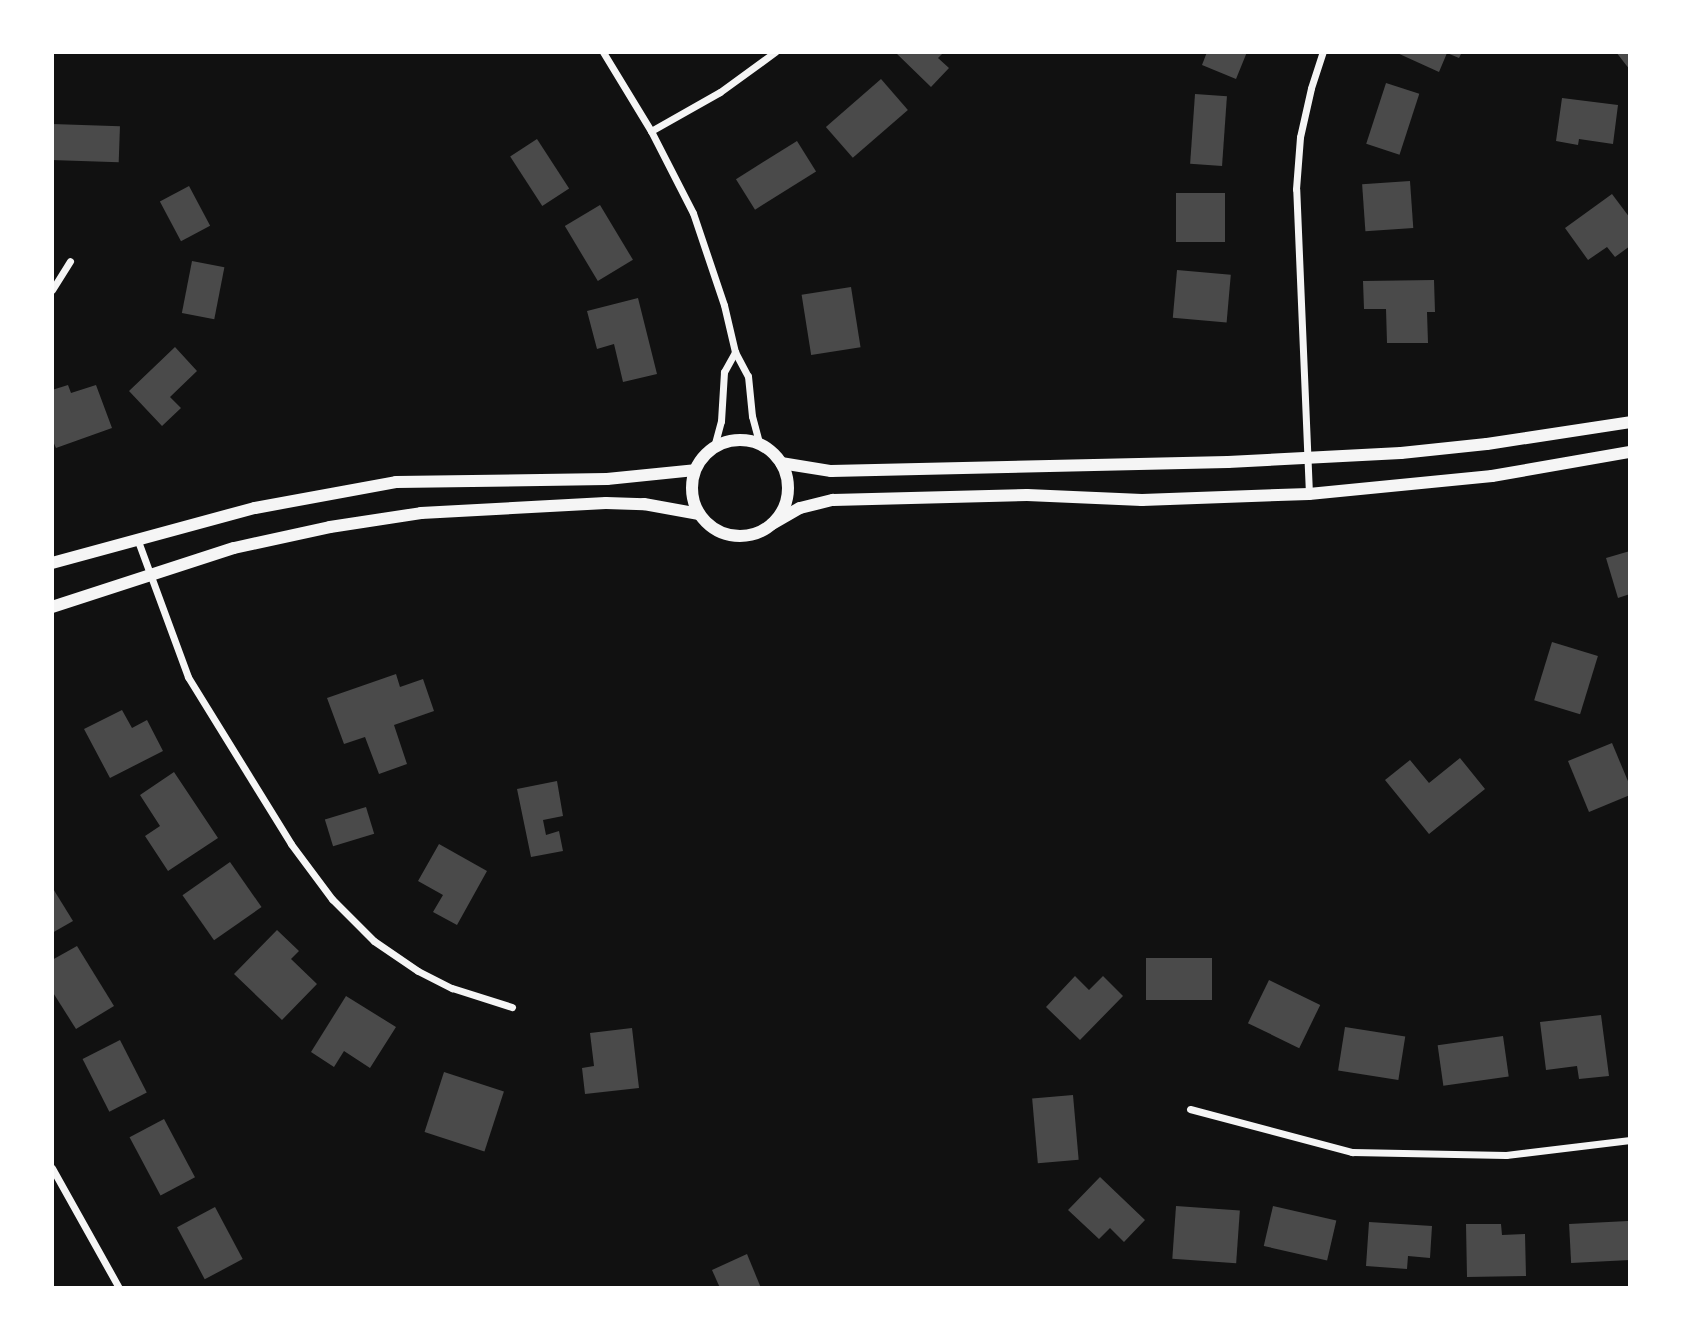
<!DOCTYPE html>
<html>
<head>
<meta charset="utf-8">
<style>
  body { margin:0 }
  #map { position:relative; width:1682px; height:1340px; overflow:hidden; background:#111; font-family:Raleway,sans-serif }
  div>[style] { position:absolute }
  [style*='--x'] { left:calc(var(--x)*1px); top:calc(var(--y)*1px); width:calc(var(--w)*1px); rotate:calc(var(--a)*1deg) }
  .building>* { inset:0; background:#4a4a4a; transform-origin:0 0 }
  .minor>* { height:7px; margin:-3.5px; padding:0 3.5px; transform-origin:3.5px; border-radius:3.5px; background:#f5f5f5 }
  .tertiary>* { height:12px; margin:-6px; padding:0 6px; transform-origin:6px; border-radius:6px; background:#f5f5f5 }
  .tertiary>.ring { margin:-6px; padding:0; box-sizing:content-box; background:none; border:12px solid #f5f5f5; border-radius:50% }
  span { translate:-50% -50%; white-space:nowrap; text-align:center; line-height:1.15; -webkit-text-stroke:6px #fff; paint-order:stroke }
  .frame { position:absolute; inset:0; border:54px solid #fff; pointer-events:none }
</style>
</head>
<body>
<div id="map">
  <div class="building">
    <div style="clip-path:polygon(895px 52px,944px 52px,938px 58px,949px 68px,931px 87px)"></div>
    <div style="clip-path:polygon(1207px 52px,1247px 52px,1236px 79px,1202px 65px)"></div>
    <div style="clip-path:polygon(1395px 52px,1462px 52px,1459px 58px,1447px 53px,1439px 72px)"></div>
    <div style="clip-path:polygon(1616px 52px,1630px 52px,1630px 70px)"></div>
    <div style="left:881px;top:79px;width:41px;height:73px;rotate:49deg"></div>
    <div style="left:1386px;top:83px;width:35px;height:64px;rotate:18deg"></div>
    <div style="left:1195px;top:94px;width:32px;height:70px;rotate:4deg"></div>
    <div style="clip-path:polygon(1562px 98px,1618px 105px,1613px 144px,1579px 139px,1578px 145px,1556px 141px)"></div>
    <div style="left:52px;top:124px;width:68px;height:36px;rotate:2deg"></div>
    <div style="left:537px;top:139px;width:59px;height:32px;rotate:57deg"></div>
    <div style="left:797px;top:141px;width:36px;height:72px;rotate:58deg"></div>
    <div style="left:1410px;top:181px;width:47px;height:48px;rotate:86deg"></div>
    <div style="left:189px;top:186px;width:45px;height:33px;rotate:62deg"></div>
    <div style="left:1176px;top:193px;width:49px;height:49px"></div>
    <div style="clip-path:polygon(1612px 194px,1630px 218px,1630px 246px,1615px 257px,1607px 247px,1588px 260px,1565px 228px)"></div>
    <div style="left:600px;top:205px;width:64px;height:41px;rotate:59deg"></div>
    <div style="left:192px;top:261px;width:33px;height:53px;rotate:11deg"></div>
    <div style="left:1177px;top:270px;width:54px;height:48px;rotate:5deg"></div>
    <div style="clip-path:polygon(1434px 280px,1435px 312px,1427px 312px,1428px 343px,1387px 343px,1386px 309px,1364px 309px,1363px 281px)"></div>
    <div style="left:851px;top:287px;width:61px;height:50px;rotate:81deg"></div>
    <div style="clip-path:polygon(638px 298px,657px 374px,623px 382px,614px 344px,597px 349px,587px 311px)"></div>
    <div style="clip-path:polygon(175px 347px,197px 371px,170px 397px,181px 408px,162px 426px,129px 391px)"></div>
    <div style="clip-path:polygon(68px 385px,71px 393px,96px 385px,112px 428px,56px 448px,52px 439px,52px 390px)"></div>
    <div style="clip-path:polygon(1630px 551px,1630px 594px,1618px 598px,1606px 558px)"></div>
    <div style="left:1552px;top:642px;width:48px;height:61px;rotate:17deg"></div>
    <div style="clip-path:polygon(396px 674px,400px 687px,423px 679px,434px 711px,394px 725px,407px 764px,379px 774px,365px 737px,344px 744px,327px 698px)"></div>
    <div style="clip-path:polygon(122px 710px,132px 728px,147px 720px,163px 751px,110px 778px,84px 729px)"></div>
    <div style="clip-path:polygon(1612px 743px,1630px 786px,1630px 795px,1589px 812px,1568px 761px)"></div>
    <div style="clip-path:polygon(1460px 758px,1485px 789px,1429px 834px,1385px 780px,1410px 760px,1429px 783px)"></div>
    <div style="clip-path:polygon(174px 772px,218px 838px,168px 871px,145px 836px,160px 826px,140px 795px)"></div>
    <div style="clip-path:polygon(557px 781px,563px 816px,543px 820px,546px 835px,559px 831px,563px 851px,531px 857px,517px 789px)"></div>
    <div style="left:366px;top:807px;width:28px;height:43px;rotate:73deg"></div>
    <div style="clip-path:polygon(439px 844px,487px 871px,457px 925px,433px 912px,443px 895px,418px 881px)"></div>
    <div style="left:230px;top:862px;width:55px;height:58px;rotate:55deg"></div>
    <div style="clip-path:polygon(52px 887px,73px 921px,52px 933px)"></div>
    <div style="clip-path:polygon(277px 930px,299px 951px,291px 959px,317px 984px,282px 1020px,234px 974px)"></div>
    <div style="clip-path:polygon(77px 946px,114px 1006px,76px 1029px,52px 991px,52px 960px)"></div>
    <div style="left:1212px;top:958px;width:42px;height:66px;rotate:90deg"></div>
    <div style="clip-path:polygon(1075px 976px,1089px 990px,1103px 976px,1123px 996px,1080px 1040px,1046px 1007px)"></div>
    <div style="left:1269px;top:980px;width:57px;height:48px;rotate:26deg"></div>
    <div style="clip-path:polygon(346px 996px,396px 1027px,370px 1068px,344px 1051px,334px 1067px,311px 1052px)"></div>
    <div style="clip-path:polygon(1601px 1015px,1609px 1076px,1579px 1079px,1577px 1066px,1546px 1070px,1540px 1022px)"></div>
    <div style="left:1345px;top:1027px;width:61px;height:44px;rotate:9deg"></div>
    <div style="clip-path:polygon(632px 1028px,639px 1088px,585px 1094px,582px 1068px,594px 1066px,590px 1033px)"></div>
    <div style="left:1503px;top:1036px;width:41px;height:66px;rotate:82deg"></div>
    <div style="left:120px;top:1040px;width:59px;height:42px;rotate:63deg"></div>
    <div style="left:444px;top:1072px;width:63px;height:63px;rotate:18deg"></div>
    <div style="left:1073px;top:1095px;width:65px;height:41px;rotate:85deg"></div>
    <div style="left:164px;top:1119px;width:66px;height:39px;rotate:62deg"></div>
    <div style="clip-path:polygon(1100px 1177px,1145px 1220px,1124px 1242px,1110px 1228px,1099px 1239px,1068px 1210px)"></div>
    <div style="left:1176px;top:1206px;width:64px;height:53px;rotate:4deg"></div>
    <div style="left:1273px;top:1206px;width:65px;height:41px;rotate:13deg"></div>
    <div style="left:215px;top:1207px;width:59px;height:43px;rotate:62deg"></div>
    <div style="left:1628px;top:1221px;width:39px;height:59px;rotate:87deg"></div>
    <div style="clip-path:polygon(1369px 1222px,1432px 1226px,1430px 1258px,1408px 1256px,1407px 1269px,1366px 1266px)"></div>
    <div style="clip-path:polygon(1466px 1224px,1501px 1224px,1502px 1235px,1525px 1234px,1526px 1276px,1467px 1277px)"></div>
    <div style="clip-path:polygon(747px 1254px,761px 1288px,720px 1288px,712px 1270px)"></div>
  </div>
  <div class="minor">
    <div style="--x:603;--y:52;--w:92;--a:58.7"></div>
    <div style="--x:651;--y:131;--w:92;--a:62.9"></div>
    <div style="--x:693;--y:213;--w:97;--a:71.4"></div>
    <div style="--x:724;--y:305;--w:48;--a:76.8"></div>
    <div style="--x:735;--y:352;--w:27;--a:62"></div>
    <div style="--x:748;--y:376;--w:40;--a:84.3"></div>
    <div style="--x:752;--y:416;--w:28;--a:75"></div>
    <div style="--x:651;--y:131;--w:79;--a:-29.5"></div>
    <div style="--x:720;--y:92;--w:68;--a:-36"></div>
    <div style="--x:52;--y:290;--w:34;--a:-58"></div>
    <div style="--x:714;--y:447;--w:27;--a:-75"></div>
    <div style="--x:721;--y:421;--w:49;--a:-86.5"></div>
    <div style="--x:724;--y:372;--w:23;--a:-61"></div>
    <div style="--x:1309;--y:494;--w:305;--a:-92.4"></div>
    <div style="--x:1296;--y:189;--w:52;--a:-85.6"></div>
    <div style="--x:1300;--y:137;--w:50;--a:-77.3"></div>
    <div style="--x:1311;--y:88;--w:38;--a:-72"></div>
    <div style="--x:138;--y:541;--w:145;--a:69.8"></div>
    <div style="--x:188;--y:677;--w:196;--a:58.3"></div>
    <div style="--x:291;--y:844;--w:69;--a:53.3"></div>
    <div style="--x:332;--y:899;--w:59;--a:45"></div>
    <div style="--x:374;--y:941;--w:53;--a:34.3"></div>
    <div style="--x:418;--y:971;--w:38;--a:27"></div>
    <div style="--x:452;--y:988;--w:63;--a:17.6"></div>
    <div style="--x:1190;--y:1109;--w:168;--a:14.9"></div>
    <div style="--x:1352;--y:1152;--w:154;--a:1.1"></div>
    <div style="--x:1506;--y:1155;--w:125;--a:-6.9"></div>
    <div style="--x:52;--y:1168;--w:137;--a:60.8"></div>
  </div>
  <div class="tertiary">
    <div class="ring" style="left:692px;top:440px;width:84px;height:84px"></div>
    <div style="--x:781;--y:463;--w:51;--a:9.1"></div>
    <div style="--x:831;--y:471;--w:397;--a:-1.3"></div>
    <div style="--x:1228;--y:462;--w:173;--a:-3"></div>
    <div style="--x:1401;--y:453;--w:86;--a:-6"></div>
    <div style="--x:1487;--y:444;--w:145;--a:-8.7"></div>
    <div style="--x:772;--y:524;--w:32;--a:-30"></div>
    <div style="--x:800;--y:508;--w:34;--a:-14"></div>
    <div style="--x:833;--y:500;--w:194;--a:-1.5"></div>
    <div style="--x:1027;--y:495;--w:115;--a:2.5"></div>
    <div style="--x:1142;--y:500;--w:167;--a:-2.1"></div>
    <div style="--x:1309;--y:494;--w:184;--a:-5.6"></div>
    <div style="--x:1492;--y:476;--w:140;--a:-9.9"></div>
    <div style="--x:52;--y:563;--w:210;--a:-15.2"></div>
    <div style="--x:255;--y:508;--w:143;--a:-10.4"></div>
    <div style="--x:396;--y:482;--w:211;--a:-0.8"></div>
    <div style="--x:607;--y:479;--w:88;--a:-5.8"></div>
    <div style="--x:52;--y:607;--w:191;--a:-18"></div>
    <div style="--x:234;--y:548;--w:98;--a:-12.3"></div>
    <div style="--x:330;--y:527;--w:92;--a:-8.7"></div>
    <div style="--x:421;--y:513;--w:185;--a:-3.1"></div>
    <div style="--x:606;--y:503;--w:38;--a:2"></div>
    <div style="--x:644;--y:504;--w:56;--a:10.3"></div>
  </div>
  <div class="frame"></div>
</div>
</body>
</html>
